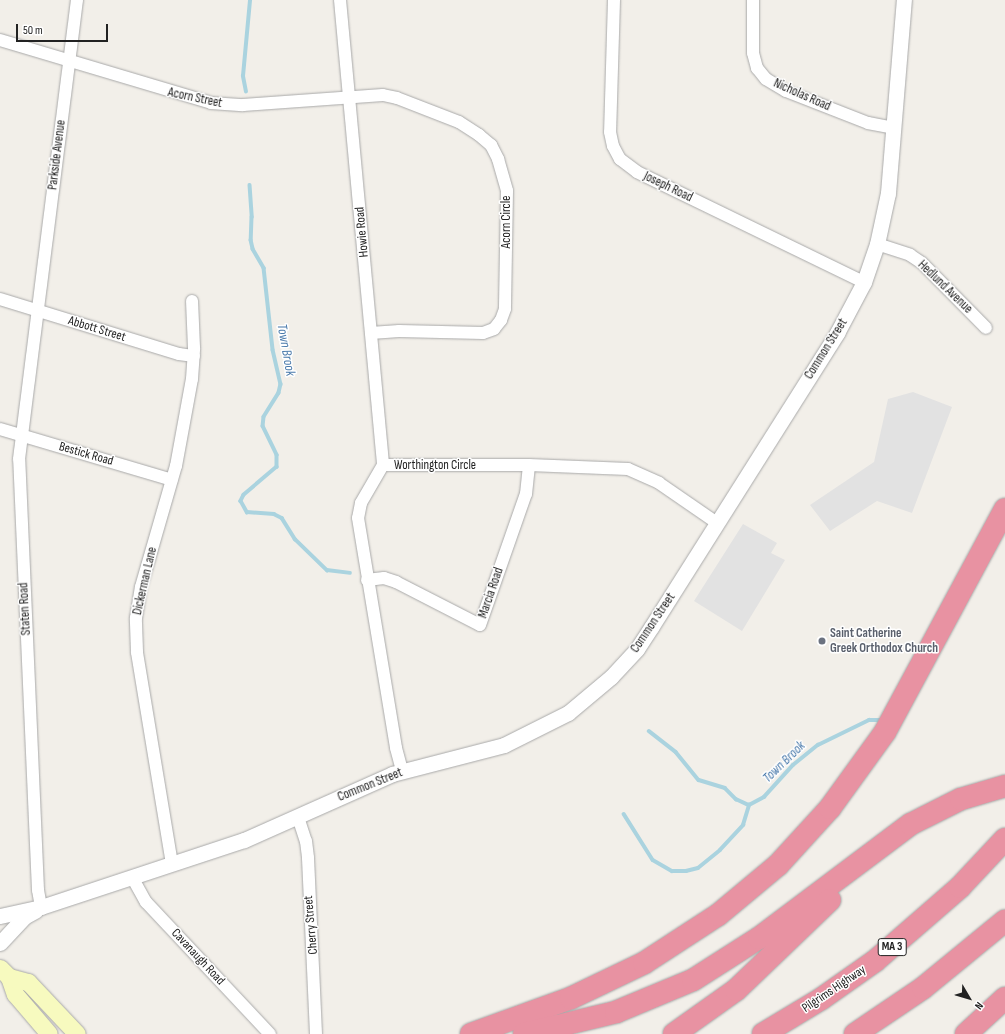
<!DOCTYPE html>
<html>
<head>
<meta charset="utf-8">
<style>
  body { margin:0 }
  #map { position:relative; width:1005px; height:1034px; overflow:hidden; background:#f2efe9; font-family:"Sofia Sans Condensed",sans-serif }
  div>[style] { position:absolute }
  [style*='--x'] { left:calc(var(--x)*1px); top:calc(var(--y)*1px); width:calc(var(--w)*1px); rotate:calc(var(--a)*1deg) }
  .parking>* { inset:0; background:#e2e2e2 }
  .stream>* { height:3.5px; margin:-1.75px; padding:0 1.75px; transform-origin:1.75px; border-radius:1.75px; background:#aad3df }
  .roads { filter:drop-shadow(0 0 1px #a9a9a9) drop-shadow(0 0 1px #a9a9a9) }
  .minor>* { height:12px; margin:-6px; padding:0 6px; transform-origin:6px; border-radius:6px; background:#fff }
  .tertiary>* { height:15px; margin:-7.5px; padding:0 7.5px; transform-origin:7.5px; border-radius:7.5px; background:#fff }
  .secondary>* { height:17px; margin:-8.5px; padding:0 8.5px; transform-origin:8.5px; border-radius:8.5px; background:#f7fabf }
  .motorway>* { height:22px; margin:-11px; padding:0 11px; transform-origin:11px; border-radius:11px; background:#e892a2 }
  .dots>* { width:11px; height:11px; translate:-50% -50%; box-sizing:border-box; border:2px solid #fff; border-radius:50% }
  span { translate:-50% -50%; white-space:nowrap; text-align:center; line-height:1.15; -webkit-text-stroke:3px #fff; paint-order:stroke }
  .shield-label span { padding:1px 3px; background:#fff; border:1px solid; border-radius:3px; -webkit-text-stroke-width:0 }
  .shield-label { font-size:12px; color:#222; font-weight:700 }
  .street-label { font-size:13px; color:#222 }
  .worship-label { font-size:13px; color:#5b616d; font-weight:700 }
  .left { translate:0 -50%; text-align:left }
  .water-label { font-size:14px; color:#4a7aab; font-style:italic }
  .north { position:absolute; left:949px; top:978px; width:40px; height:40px; -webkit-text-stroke:3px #fff; paint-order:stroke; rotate:128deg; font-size:11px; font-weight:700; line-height:16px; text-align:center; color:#222 }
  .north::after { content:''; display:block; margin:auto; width:14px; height:18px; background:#222; clip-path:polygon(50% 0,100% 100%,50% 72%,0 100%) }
  .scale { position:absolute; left:16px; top:24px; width:92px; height:18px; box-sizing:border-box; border:2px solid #222; border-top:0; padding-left:5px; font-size:12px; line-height:14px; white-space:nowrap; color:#222; -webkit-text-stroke:3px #fff; paint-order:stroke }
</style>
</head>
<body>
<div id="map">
  <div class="parking">
    <div style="clip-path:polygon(913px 392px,952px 407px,912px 513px,877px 501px,830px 531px,810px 505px,874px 462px,888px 399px)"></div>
    <div style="clip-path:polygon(743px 524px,777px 543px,771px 553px,785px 560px,742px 631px,694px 601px)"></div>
  </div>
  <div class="stream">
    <div style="--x:246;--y:92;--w:16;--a:-101"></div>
    <div style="--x:243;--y:76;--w:76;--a:-84.7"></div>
    <div style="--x:250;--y:185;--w:32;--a:86"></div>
    <div style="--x:252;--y:217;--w:23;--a:92"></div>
    <div style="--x:251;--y:240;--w:9;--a:77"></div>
    <div style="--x:253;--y:249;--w:22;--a:60"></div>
    <div style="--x:264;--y:268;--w:82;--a:83.7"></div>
    <div style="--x:273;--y:350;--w:35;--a:77"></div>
    <div style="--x:281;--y:384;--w:9;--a:103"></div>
    <div style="--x:279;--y:393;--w:28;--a:122"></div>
    <div style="--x:264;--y:417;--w:9;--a:96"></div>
    <div style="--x:263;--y:426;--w:32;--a:64"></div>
    <div style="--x:277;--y:455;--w:12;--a:90"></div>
    <div style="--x:277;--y:467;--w:43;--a:139.7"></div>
    <div style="--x:244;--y:495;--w:7;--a:117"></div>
    <div style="--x:241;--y:501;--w:13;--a:61"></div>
    <div style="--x:247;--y:512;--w:27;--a:4"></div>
    <div style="--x:274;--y:514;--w:9;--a:27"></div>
    <div style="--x:282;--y:518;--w:25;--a:58"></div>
    <div style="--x:295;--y:539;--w:45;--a:44.1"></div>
    <div style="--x:327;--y:570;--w:23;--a:7"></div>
    <div style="--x:649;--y:731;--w:34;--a:38"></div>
    <div style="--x:676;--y:752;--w:36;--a:51"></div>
    <div style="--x:699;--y:780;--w:27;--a:17"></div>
    <div style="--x:725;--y:788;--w:16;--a:45"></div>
    <div style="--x:736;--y:799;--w:14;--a:25"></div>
    <div style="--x:749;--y:805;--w:17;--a:-28"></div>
    <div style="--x:764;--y:797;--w:43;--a:-47.8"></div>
    <div style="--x:793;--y:765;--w:32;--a:-39"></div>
    <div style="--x:818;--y:745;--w:57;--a:-26.1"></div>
    <div style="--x:869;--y:720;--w:10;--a:0"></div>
    <div style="--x:624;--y:814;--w:54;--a:57.8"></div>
    <div style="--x:653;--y:860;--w:22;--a:30"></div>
    <div style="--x:672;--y:871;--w:14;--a:0"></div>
    <div style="--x:686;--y:871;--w:12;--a:-14"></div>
    <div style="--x:698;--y:868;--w:28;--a:-39"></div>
    <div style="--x:720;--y:850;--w:34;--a:-47"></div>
    <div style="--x:743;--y:825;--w:21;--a:-73"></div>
  </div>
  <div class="roads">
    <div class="minor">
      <div style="--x:340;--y:0;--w:467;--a:84.7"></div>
      <div style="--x:614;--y:0;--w:132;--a:91.7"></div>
      <div style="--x:610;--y:132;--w:14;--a:78"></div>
      <div style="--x:613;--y:146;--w:15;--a:62"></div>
      <div style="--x:620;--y:159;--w:21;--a:37"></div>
      <div style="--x:637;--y:172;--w:252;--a:25.9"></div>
      <div style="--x:753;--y:0;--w:53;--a:90"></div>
      <div style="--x:753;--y:53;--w:16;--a:75"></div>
      <div style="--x:757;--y:68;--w:14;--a:51"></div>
      <div style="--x:766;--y:79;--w:23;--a:31"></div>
      <div style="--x:786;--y:91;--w:88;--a:21.3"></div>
      <div style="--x:868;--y:123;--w:26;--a:11"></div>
      <div style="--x:0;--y:40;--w:220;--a:16.6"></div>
      <div style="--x:211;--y:103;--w:32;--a:4"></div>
      <div style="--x:243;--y:105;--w:140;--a:-4.1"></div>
      <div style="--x:383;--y:95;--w:14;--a:12"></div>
      <div style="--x:397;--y:98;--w:66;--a:21.2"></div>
      <div style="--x:459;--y:122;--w:24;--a:33"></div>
      <div style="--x:479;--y:135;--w:16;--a:40"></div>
      <div style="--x:491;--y:145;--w:16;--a:63"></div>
      <div style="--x:498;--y:159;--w:33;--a:74"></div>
      <div style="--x:507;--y:191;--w:118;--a:91"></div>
      <div style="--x:505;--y:309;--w:12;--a:110"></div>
      <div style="--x:501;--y:320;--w:11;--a:128"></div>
      <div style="--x:494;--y:329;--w:12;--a:160"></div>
      <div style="--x:483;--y:333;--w:84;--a:-178.6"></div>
      <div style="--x:399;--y:331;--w:28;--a:176"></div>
      <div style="--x:877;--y:244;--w:35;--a:18"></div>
      <div style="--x:910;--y:255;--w:14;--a:34"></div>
      <div style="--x:922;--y:263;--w:91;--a:45.4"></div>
      <div style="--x:0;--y:299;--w:187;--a:17.1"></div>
      <div style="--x:179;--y:354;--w:15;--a:8"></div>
      <div style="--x:0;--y:429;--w:179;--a:16.5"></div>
      <div style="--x:383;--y:465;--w:146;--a:0"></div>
      <div style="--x:529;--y:465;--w:99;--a:2.3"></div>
      <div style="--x:628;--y:469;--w:34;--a:24"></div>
      <div style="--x:659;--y:483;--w:70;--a:34.6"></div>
      <div style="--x:383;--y:465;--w:44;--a:120.1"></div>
      <div style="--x:361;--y:503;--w:15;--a:101"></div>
      <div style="--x:358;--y:518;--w:233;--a:80.6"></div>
      <div style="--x:396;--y:748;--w:24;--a:75"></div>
      <div style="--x:367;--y:580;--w:17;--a:-7"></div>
      <div style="--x:384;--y:578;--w:13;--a:18"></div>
      <div style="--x:396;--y:582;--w:94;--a:27.1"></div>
      <div style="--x:480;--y:625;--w:139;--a:-70.7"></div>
      <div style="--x:526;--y:494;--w:29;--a:-84"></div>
      <div style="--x:298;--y:817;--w:25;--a:72"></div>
      <div style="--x:306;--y:841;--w:17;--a:83"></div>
      <div style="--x:308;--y:858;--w:176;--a:87.4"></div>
      <div style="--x:172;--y:864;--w:215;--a:-99.4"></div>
      <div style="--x:137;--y:652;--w:34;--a:-92"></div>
      <div style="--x:136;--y:618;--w:31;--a:-81"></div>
      <div style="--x:141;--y:587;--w:126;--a:-73.9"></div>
      <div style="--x:176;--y:466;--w:88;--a:-79.6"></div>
      <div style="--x:192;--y:379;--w:31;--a:-86"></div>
      <div style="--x:194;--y:348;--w:47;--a:-92.4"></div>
      <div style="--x:132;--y:877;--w:29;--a:61"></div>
      <div style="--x:146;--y:902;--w:181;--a:46.8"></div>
      <div style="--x:41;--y:907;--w:17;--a:-100"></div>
      <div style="--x:38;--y:890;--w:431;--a:-92.5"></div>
      <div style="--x:19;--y:459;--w:463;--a:-82.8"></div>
    </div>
    <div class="tertiary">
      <div style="--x:0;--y:916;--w:42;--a:-12.4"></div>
      <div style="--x:41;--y:907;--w:214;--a:-18.3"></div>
      <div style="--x:244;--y:840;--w:162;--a:-24"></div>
      <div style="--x:392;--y:774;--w:116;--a:-14.5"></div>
      <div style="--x:504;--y:745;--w:72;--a:-26.6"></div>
      <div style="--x:568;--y:713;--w:56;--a:-39.9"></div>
      <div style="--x:611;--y:677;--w:38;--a:-47"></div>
      <div style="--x:637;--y:649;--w:27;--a:-57"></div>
      <div style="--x:652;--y:626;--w:347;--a:-57.7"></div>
      <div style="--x:837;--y:333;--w:58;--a:-62.1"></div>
      <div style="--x:864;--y:282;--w:40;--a:-71.1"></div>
      <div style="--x:877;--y:244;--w:52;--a:-77.8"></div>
      <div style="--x:888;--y:193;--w:194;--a:-85.3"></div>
      <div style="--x:0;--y:943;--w:35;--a:-47"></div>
      <div style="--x:24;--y:917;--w:13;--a:-29"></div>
    </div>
    <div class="secondary">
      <div style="--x:0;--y:968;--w:13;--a:45"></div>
      <div style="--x:9;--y:977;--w:18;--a:71"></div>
      <div style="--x:15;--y:994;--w:52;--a:49.6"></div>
      <div style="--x:9;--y:977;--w:20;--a:15"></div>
      <div style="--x:28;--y:982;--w:71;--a:46.7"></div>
    </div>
    <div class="motorway">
      <div style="--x:471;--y:1034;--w:106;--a:-19.8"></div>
      <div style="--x:571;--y:998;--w:81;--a:-25.6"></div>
      <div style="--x:644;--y:963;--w:88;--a:-33"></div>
      <div style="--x:718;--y:915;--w:78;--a:-39.8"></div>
      <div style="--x:778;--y:865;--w:77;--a:-47.6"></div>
      <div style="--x:830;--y:808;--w:94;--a:-54.1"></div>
      <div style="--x:885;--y:732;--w:253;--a:-61.7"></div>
      <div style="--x:524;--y:1034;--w:95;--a:-13.4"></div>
      <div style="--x:616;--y:1012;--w:83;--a:-22.6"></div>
      <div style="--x:693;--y:980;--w:78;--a:-32.5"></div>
      <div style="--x:759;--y:938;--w:190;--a:-36.9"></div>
      <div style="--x:911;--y:824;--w:56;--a:-26.6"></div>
      <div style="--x:961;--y:799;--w:46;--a:-16.5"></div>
      <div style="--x:674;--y:1034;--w:76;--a:-35.4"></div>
      <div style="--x:736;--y:990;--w:130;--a:-43.8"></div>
      <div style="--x:763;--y:1034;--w:68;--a:-31.1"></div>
      <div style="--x:821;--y:999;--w:66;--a:-35.1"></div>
      <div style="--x:875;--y:961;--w:113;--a:-41"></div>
      <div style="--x:960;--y:887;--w:66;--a:-46.8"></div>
      <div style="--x:855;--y:1034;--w:82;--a:-34.1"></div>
      <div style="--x:923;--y:988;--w:106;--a:-39.3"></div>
      <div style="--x:966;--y:1034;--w:53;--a:-42.7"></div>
    </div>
  </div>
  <div class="dots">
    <div style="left:822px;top:641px;background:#6b7280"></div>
  </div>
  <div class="shield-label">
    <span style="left:892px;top:947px">MA 3</span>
  </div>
  <div class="street-label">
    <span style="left:802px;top:95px;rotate:24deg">Nicholas Road</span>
    <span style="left:195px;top:98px;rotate:12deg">Acorn Street</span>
    <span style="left:57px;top:155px;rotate:-83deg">Parkside Avenue</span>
    <span style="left:668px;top:187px;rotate:26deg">Joseph Road</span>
    <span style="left:506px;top:222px;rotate:-90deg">Acorn Circle</span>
    <span style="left:362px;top:232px;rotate:-95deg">Howie Road</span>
    <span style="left:945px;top:287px;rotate:44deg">Hedlund Avenue</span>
    <span style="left:97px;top:329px;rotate:17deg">Abbott Street</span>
    <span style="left:826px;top:349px;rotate:-58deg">Common Street</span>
    <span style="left:86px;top:454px;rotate:16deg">Bestick Road</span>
    <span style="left:435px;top:465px">Worthington Circle</span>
    <span style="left:145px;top:581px;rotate:-77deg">Dickerman Lane</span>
    <span style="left:491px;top:593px;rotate:-71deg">Marcia Road</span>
    <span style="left:25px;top:609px;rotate:-93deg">Staten Road</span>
    <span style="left:653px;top:623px;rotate:-56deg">Common Street</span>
    <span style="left:370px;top:785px;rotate:-22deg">Common Street</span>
    <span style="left:311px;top:925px;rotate:-95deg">Cherry Street</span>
    <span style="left:198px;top:957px;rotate:47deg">Cavanaugh Road</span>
    <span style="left:834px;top:989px;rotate:-34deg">Pilgrims Highway</span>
  </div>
  <div class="worship-label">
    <span class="left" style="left:830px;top:641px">Saint Catherine<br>Greek Orthodox Church</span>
  </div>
  <div class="water-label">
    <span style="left:286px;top:350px;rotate:80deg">Town Brook</span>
    <span style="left:784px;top:762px;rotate:-44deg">Town Brook</span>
  </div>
  <div class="north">N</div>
  <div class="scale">50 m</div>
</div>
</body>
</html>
